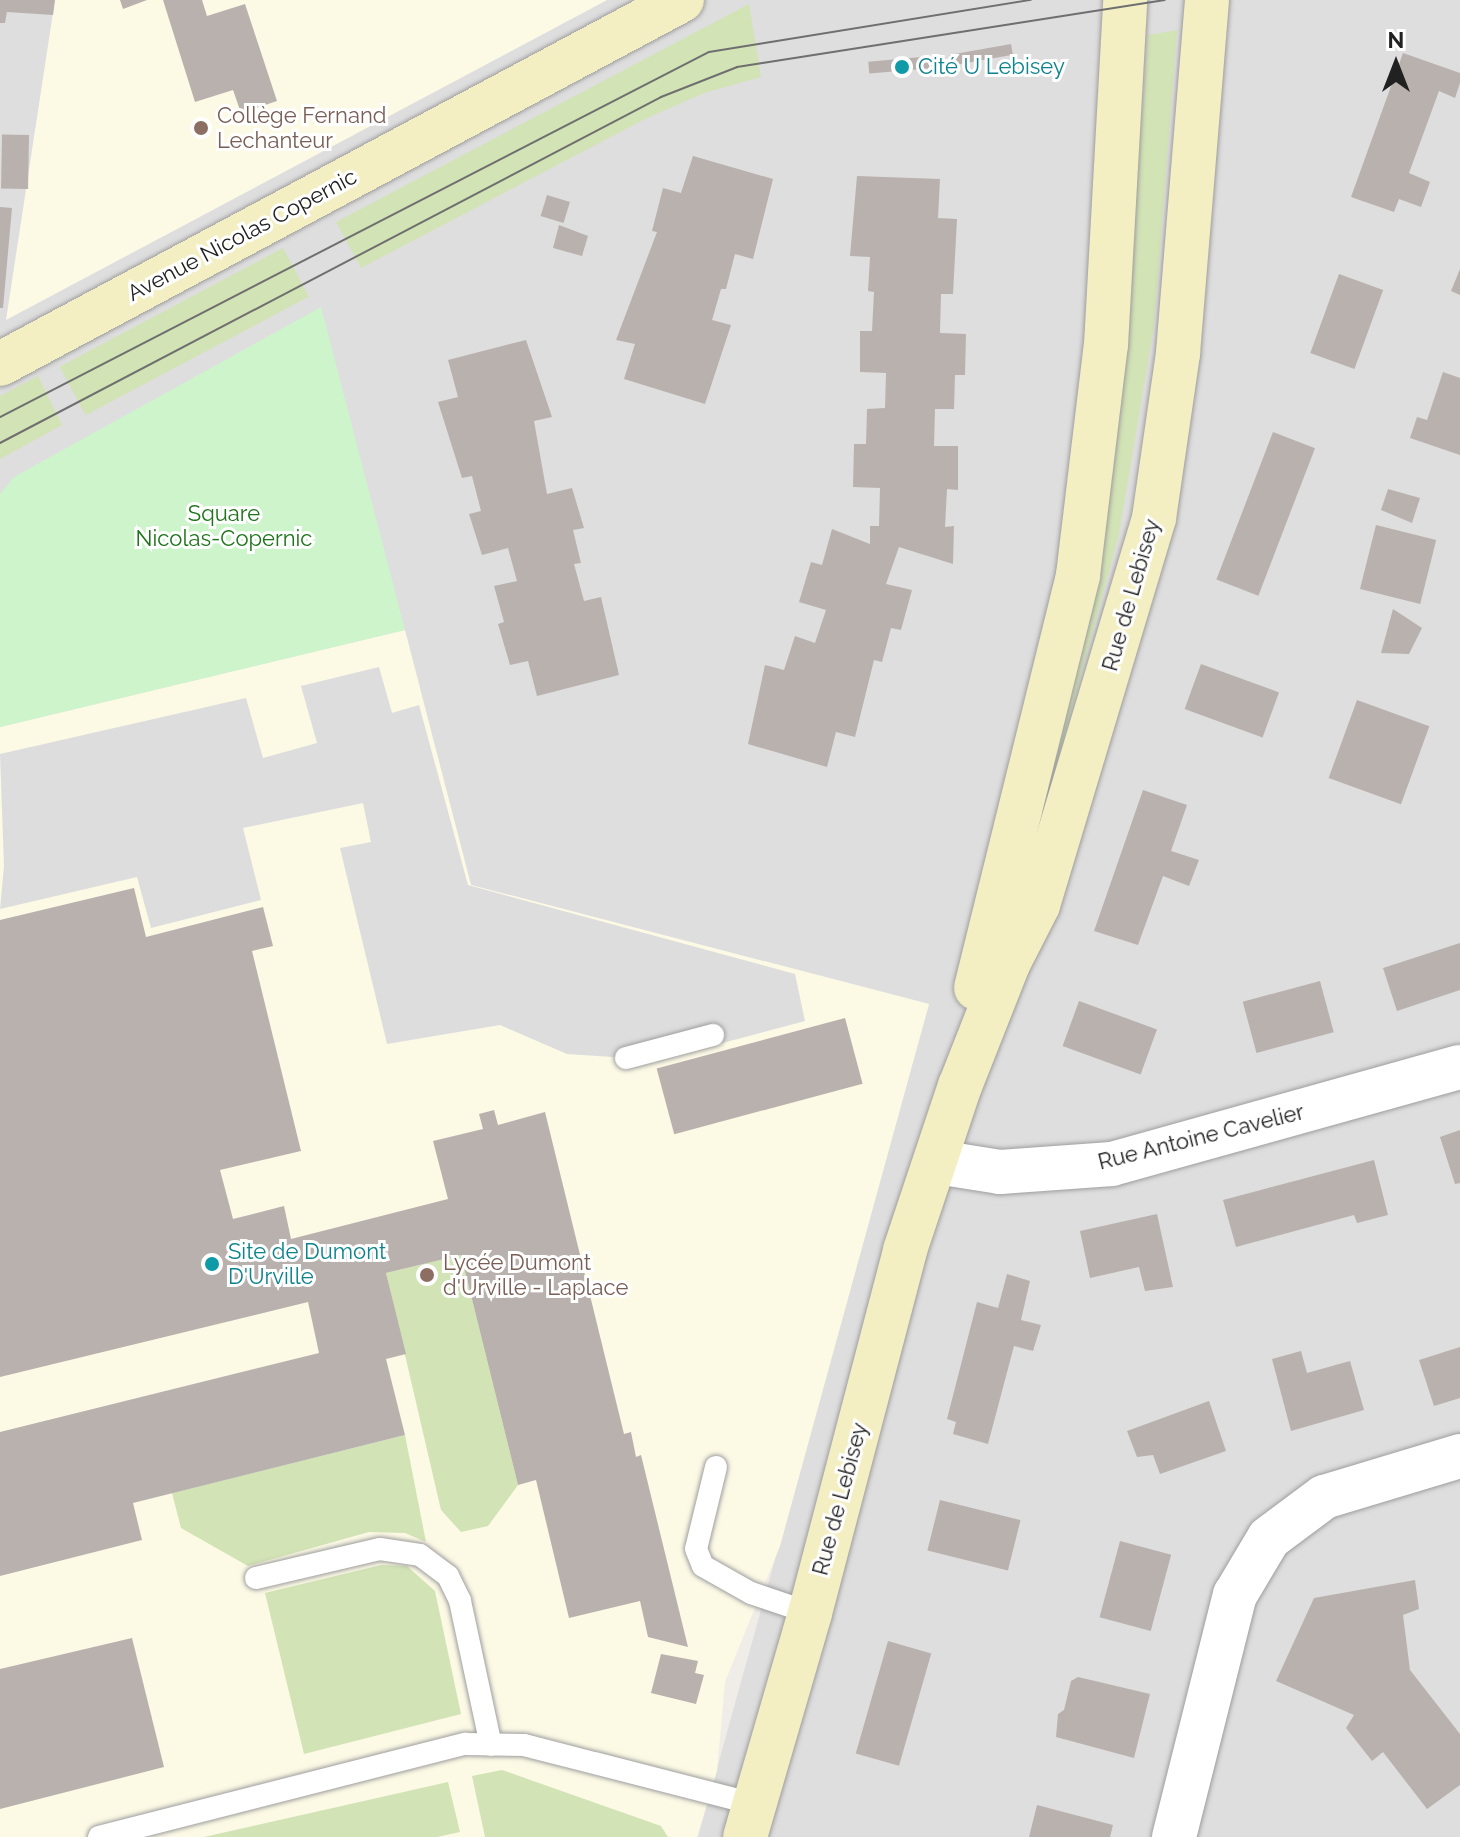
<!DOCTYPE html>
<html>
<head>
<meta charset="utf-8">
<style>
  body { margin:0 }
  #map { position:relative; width:1460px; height:1837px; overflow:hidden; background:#f0ece8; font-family:Raleway,sans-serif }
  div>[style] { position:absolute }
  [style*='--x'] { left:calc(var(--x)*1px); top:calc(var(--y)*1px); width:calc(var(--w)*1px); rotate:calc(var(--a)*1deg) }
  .residential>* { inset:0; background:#dedede }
  .education>* { inset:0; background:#fcf9e5 }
  .grass>* { inset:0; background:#d2e3b5; transform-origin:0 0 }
  .park>* { inset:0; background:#cdf4cb }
  .parking>* { inset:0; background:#ddd }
  .building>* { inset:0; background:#b9b1ae; transform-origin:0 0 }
  .roads { filter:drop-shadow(0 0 2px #9e9e9e) drop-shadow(0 0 2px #9e9e9e) }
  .lane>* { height:22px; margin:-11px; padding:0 11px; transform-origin:11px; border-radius:11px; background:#fff }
  .street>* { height:44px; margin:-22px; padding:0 22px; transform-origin:22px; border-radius:22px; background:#fff }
  .secondary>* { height:44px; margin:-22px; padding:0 22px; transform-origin:22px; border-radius:22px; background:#f3efc3 }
  .tram>* { height:2px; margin:-1px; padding:0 1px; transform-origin:1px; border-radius:1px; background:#6f6f6f }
  .dots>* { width:22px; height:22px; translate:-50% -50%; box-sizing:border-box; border:4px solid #fff; border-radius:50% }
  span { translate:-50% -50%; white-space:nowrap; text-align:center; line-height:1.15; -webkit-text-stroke:6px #fff; paint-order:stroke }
  .culture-label { font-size:22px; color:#0d838f }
  .left { translate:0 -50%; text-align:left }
  .education-label { font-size:22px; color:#785e54 }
  .street-label { font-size:22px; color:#212121 }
  .park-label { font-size:22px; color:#1e7419 }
  .north { position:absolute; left:1356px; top:24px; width:80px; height:80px; -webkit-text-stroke:6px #fff; paint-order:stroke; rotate:0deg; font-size:22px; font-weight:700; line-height:32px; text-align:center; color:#212121 }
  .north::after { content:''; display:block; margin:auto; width:28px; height:36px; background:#212121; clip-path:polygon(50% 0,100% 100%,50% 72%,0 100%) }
</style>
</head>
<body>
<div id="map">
  <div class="residential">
    <div style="clip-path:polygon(0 0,55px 0,7px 319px,607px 0,1460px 0,1460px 1837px,698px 1837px,929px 1004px,471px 885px,404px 630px,0 727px)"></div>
  </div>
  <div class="education">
    <div style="clip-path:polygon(55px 0,607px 0,6px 320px)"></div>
    <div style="clip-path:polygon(405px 630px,471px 885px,929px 1004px,780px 1546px,725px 1682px,717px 1771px,697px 1837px,0 1837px,0 727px)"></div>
  </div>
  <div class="grass">
    <div style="clip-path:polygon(749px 4px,761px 77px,704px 93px,643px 120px,361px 268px,336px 222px)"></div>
    <div style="clip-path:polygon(1177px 30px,1154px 326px,1119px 534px,1063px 743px,1055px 817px,1037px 867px,1038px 781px,1081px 661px,1090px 604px,1126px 321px,1148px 35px)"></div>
    <div style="left:283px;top:248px;width:55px;height:253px;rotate:62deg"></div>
    <div style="clip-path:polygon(38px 376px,62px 425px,0 459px,0 396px)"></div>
    <div style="clip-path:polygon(461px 1255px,518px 1485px,488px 1526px,461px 1532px,441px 1510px,386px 1273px)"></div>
    <div style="clip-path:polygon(405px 1435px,426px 1542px,405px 1533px,369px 1532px,248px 1566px,181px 1528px,172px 1493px)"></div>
    <div style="clip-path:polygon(381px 1565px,407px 1566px,435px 1591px,461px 1714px,304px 1754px,265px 1593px)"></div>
    <div style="clip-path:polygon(502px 1770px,661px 1826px,668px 1837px,485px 1837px,472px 1776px)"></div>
    <div style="clip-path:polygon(448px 1782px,460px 1832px,437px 1837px,204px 1837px)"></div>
  </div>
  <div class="park">
    <div style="clip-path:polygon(321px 307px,405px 630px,0 727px,0 494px,14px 477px)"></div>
  </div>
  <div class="parking">
    <div style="clip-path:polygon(379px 667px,392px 713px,419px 705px,468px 885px,795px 974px,805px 1021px,658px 1060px,567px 1054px,500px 1025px,387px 1044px,340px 848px,371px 842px,363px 803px,243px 828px,261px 900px,151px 928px,137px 877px,0 909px,4px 866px,0 754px,246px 698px,263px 758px,317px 743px,301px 686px)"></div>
  </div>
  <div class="building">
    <div style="clip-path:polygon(0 0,55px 0,53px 15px,7px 12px,5px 23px,0 23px)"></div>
    <div style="clip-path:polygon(120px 0,147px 0,123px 9px)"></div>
    <div style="clip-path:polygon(163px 0,202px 0,207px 16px,245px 4px,277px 101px,241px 113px,233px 90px,195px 102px)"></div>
    <div style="left:1011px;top:44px;width:11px;height:63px;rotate:80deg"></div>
    <div style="clip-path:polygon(1403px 53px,1460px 73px,1460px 83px,1455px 98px,1439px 91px,1409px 173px,1430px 182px,1421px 207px,1399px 199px,1394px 212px,1351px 197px)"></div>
    <div style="left:933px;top:56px;width:12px;height:65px;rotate:85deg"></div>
    <div style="left:29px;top:135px;width:54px;height:27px;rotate:91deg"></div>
    <div style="clip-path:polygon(693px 156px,773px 179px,753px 259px,735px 254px,726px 289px,721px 289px,712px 320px,731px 325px,705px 404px,624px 379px,635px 344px,616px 340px,657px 232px,652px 231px,663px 188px,681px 193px)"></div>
    <div style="clip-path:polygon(857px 176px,940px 179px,938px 218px,957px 219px,953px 294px,941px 294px,940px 333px,966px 334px,965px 375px,955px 375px,954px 409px,935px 409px,934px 446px,958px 446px,958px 490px,947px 489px,945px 527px,954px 526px,953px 564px,899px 547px,886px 584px,912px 590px,901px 630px,891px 628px,882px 662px,874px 660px,855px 737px,836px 732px,827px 767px,748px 744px,765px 665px,784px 670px,795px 636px,815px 643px,826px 610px,799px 602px,811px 562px,822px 565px,832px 529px,870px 544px,870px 526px,879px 526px,880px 488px,853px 487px,854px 444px,866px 444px,867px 409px,885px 408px,886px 373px,860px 372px,860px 331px,872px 331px,874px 292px,868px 291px,870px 257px,850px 256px)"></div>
    <div style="left:547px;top:195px;width:24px;height:22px;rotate:17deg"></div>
    <div style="clip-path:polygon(0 207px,12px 208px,3px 308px,0 308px)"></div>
    <div style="clip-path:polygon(559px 225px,588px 236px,582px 256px,553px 248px)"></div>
    <div style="clip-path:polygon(1460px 269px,1460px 295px,1451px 291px)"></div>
    <div style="left:1339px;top:274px;width:47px;height:84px;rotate:20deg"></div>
    <div style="clip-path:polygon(526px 340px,552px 417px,534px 421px,547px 494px,572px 488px,584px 528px,573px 530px,581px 563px,574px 564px,584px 601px,601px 597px,619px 675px,537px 696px,528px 661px,510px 665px,498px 624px,504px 622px,494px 586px,517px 581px,508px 548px,482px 555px,469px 514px,481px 511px,472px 476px,462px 478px,438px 402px,458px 397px,448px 360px)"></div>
    <div style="clip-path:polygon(1443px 372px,1460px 378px,1460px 455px,1410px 438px,1417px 417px,1427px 420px)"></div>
    <div style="left:1273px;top:432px;width:45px;height:158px;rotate:21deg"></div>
    <div style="clip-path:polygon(1388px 489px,1420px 498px,1412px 523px,1381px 510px)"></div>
    <div style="left:1376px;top:525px;width:62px;height:66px;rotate:14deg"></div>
    <div style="clip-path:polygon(1393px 609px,1422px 628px,1409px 654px,1381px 653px)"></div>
    <div style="left:1201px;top:664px;width:83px;height:48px;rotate:20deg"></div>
    <div style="left:1357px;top:700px;width:77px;height:83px;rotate:20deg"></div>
    <div style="clip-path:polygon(1143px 790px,1187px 805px,1171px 851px,1199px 860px,1189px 886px,1163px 876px,1138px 945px,1094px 931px)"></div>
    <div style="clip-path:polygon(134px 888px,146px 937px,263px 907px,273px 946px,252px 951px,301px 1151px,220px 1170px,233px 1219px,284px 1206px,291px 1239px,448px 1199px,433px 1141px,483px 1129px,479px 1114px,494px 1110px,498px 1125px,545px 1112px,624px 1434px,631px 1432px,636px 1457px,641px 1455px,688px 1647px,648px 1637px,640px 1601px,569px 1618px,536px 1480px,518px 1485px,461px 1255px,386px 1273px,406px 1354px,386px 1359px,405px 1435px,133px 1503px,142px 1540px,0 1576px,0 1432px,319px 1353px,308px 1302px,0 1377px,0 920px)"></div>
    <div style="clip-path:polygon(1460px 943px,1460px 990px,1397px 1011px,1383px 968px)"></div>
    <div style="left:1320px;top:981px;width:53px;height:80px;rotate:75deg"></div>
    <div style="left:1079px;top:1001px;width:83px;height:48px;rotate:20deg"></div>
    <div style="left:845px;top:1018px;width:68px;height:195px;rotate:75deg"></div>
    <div style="clip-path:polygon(1460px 1130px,1460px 1183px,1455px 1184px,1440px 1137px)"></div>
    <div style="clip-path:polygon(1374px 1160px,1388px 1215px,1357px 1223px,1354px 1215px,1236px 1247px,1223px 1200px)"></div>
    <div style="clip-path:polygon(1157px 1214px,1173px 1287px,1145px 1291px,1139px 1267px,1090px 1278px,1080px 1231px)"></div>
    <div style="clip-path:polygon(1007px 1274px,1030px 1281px,1021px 1320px,1041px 1325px,1033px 1351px,1014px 1346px,988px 1444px,953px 1434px,956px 1422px,947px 1419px,977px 1302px,998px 1308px)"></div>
    <div style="clip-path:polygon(1460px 1347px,1460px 1398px,1434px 1406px,1419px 1360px)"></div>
    <div style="clip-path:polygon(1301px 1351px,1307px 1373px,1350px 1361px,1364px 1410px,1291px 1431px,1272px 1359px)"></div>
    <div style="clip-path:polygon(1209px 1401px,1226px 1451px,1160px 1474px,1153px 1455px,1137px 1457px,1127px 1431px)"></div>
    <div style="left:940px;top:1500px;width:83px;height:52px;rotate:14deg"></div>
    <div style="left:1120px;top:1541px;width:53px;height:79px;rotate:15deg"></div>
    <div style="clip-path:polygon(1415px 1580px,1419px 1609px,1403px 1615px,1410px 1670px,1460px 1734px,1460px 1785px,1427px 1809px,1383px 1752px,1372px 1761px,1346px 1728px,1354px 1715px,1276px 1681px,1314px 1598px)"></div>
    <div style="clip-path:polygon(132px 1638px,164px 1767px,0 1809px,0 1669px)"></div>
    <div style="left:888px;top:1641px;width:45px;height:117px;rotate:16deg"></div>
    <div style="clip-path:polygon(661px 1654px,698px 1661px,695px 1673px,704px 1675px,696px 1704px,651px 1693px)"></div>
    <div style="clip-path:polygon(1078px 1677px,1150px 1694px,1134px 1758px,1056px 1737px,1058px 1714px,1064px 1710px,1071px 1681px)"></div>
    <div style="clip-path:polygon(1037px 1805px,1113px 1825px,1110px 1837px,1029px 1837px)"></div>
  </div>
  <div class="roads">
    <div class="lane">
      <div style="--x:626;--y:1058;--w:90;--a:-14.8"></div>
      <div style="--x:716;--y:1467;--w:84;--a:103.7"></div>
      <div style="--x:696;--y:1549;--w:18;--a:68"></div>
      <div style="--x:703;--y:1566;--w:55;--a:29.4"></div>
      <div style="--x:751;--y:1593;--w:62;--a:18.7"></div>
      <div style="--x:256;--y:1578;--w:127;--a:-13.2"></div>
      <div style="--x:380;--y:1549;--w:40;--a:8.5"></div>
      <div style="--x:420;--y:1555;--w:35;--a:37"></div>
      <div style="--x:448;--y:1576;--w:28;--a:64"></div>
      <div style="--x:460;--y:1601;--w:147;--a:77.9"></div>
      <div style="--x:99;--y:1837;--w:378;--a:-14.3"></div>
      <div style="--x:465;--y:1744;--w:59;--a:1"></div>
      <div style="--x:524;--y:1745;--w:236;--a:14.4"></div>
    </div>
    <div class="street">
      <div style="--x:937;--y:1162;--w:64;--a:9"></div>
      <div style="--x:1000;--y:1172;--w:112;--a:-4.1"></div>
      <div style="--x:1112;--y:1164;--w:361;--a:-15.6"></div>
      <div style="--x:1174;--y:1837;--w:250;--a:-75.9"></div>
      <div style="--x:1235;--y:1595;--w:66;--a:-59.2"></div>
      <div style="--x:1269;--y:1538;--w:69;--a:-36.7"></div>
      <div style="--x:1324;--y:1497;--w:142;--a:-16.8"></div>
    </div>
    <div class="secondary">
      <div style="--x:0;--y:364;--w:773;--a:-28.09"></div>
      <div style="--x:976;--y:988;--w:425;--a:-76.1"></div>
      <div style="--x:1078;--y:575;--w:232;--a:-83.1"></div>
      <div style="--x:1106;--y:345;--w:346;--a:-86.8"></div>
      <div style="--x:745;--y:1837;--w:233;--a:-73.8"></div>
      <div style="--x:810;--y:1613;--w:375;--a:-75.3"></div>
      <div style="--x:905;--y:1250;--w:173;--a:-71.5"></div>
      <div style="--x:960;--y:1086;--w:131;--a:-68.5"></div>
      <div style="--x:1008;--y:964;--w:66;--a:-63"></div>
      <div style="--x:1038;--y:905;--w:404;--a:-73.3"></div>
      <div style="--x:1154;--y:518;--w:167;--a:-81.7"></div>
      <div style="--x:1178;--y:353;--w:354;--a:-85.3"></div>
    </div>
  </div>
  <div class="tram">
    <div style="--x:0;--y:417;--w:797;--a:-27.24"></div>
    <div style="--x:709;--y:52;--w:326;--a:-9.2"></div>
    <div style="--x:0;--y:443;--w:746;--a:-27.63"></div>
    <div style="--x:661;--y:97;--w:82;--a:-21.5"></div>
    <div style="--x:737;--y:67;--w:433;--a:-8.9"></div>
  </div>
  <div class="dots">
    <div style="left:902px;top:67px;background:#0f9aa8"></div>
    <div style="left:201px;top:128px;background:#8d6e63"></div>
    <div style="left:212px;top:1264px;background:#0f9aa8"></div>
    <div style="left:427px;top:1275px;background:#8d6e63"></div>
  </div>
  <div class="culture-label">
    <span class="left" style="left:918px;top:67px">Cité U Lebisey</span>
    <span class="left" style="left:228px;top:1264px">Site de Dumont<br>D'Urville</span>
  </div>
  <div class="education-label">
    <span class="left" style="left:217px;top:128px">Collège Fernand<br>Lechanteur</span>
    <span class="left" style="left:443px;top:1275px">Lycée Dumont<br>d'Urville - Laplace</span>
  </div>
  <div class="street-label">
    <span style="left:242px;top:235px;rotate:-28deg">Avenue Nicolas Copernic</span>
    <span style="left:1131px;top:595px;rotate:-74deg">Rue de Lebisey</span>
    <span style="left:1201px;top:1137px;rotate:-14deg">Rue Antoine Cavelier</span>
    <span style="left:840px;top:1499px;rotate:-75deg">Rue de Lebisey</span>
  </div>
  <div class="park-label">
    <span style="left:224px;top:526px">Square<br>Nicolas-Copernic</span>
  </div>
  <div class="north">N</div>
</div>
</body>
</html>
